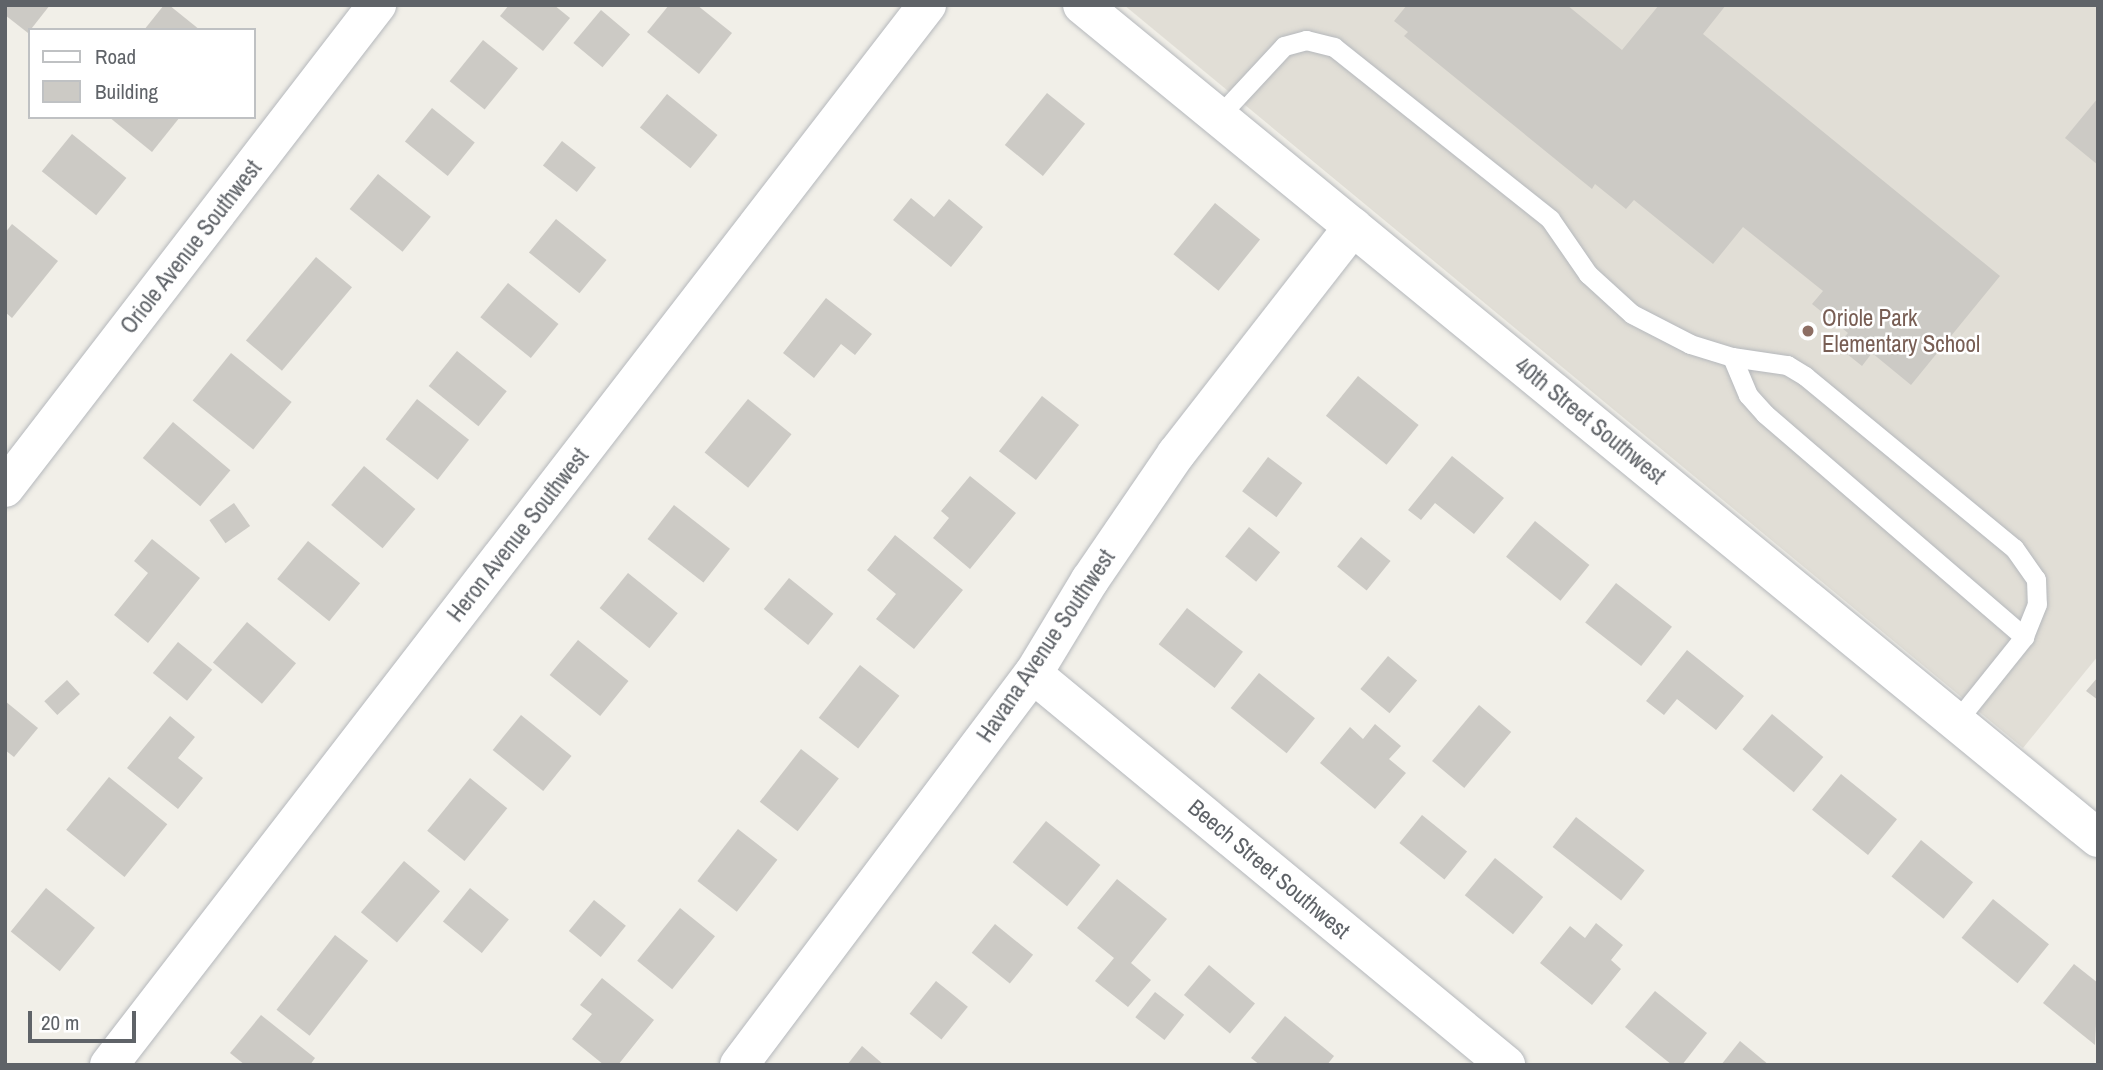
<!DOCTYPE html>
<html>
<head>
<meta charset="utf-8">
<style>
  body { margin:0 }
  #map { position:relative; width:2103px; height:1070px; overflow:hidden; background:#f1efe8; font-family:"Archivo Narrow",sans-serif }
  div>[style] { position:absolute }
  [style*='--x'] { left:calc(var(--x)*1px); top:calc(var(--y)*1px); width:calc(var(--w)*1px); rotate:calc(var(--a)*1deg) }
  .education>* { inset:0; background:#e1ded6 }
  .building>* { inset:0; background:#cccac5; transform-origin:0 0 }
  .roads { filter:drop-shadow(0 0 2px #b5b8bc) drop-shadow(0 0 2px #b5b8bc) }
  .service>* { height:19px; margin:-9.5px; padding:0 9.5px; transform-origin:9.5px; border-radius:9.5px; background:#fff }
  .minor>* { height:38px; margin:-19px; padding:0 19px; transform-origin:19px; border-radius:19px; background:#fff }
  .dots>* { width:19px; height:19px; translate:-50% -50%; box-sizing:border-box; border:4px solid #fff; border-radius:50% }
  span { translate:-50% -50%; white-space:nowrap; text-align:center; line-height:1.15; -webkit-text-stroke:5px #fff; paint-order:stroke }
  .street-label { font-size:23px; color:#5f6368 }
  .education-label { font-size:23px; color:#785e54 }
  .left { translate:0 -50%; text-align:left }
  .frame { position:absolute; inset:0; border:7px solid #5f6368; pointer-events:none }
  .legend { position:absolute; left:28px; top:28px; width:228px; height:91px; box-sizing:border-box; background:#fff; border:2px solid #bfc1c3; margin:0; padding:9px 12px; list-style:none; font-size:21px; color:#5f6368 }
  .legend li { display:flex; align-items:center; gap:14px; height:35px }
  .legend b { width:35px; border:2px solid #bfc1c3 }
  .scale { position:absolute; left:28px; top:1011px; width:108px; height:32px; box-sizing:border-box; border:4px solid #5f6368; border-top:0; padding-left:9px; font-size:21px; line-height:24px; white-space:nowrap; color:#5f6368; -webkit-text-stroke:5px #fff; paint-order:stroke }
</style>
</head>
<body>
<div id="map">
  <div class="education">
    <div style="clip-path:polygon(1124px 5px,2098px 5px,2098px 656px,2023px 748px)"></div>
  </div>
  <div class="building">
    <div style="clip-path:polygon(5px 5px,50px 5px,28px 33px,5px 15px)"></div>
    <div style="clip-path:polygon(164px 5px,169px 5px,200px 30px,144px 30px)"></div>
    <div style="clip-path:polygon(509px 5px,554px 5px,570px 18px,543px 51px,500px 16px)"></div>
    <div style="clip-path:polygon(669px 5px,697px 5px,732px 33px,699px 74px,647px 32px)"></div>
    <div style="clip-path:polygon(1407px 5px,1567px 5px,1622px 50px,1659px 5px,1726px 5px,1703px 34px,2000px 276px,1911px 385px,1872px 353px,1862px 366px,1837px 346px,1848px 333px,1812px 304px,1823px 291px,1743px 227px,1713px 264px,1634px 200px,1626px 209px,1595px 184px,1592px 189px,1404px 36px,1408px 32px,1394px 21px)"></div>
    <div style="left:601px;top:10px;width:38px;height:43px;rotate:40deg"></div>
    <div style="left:483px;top:40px;width:45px;height:53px;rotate:39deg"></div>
    <div style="left:1047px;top:93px;width:49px;height:67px;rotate:39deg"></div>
    <div style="left:667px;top:94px;width:65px;height:43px;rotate:39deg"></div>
    <div style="clip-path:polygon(2098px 98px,2098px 165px,2065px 138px)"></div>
    <div style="left:432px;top:108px;width:55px;height:43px;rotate:39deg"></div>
    <div style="clip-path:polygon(109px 117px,180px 117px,152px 152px)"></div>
    <div style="left:72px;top:134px;width:70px;height:48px;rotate:39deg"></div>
    <div style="left:562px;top:141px;width:43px;height:31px;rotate:38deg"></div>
    <div style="left:378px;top:174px;width:68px;height:45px;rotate:39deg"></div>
    <div style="clip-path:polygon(911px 198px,934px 217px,949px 199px,983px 227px,951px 267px,893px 220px)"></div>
    <div style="left:1215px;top:203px;width:58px;height:66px;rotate:39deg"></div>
    <div style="left:556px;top:219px;width:65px;height:43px;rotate:39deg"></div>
    <div style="clip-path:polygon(12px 224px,58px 261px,12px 318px,5px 312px,5px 233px)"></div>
    <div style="left:316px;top:257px;width:47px;height:109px;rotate:40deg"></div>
    <div style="left:508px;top:283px;width:65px;height:44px;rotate:39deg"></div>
    <div style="clip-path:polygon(826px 298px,872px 334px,855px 355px,841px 344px,814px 378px,783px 353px)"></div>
    <div style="left:457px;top:351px;width:64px;height:45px;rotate:39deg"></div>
    <div style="left:231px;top:353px;width:78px;height:61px;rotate:39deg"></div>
    <div style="left:1358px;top:376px;width:78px;height:51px;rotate:39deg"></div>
    <div style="left:1042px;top:396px;width:47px;height:70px;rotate:38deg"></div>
    <div style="left:417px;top:399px;width:66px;height:51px;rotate:38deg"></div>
    <div style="left:748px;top:399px;width:56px;height:69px;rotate:39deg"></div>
    <div style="left:173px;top:422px;width:75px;height:47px;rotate:40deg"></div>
    <div style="clip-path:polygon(1452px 456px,1504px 498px,1474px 534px,1435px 503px,1421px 520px,1408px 510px)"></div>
    <div style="left:1268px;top:457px;width:43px;height:43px;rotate:37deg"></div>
    <div style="left:364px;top:466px;width:67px;height:51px;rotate:40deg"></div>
    <div style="clip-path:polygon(970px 476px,1016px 513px,970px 569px,933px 538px,949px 518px,941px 511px)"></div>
    <div style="left:234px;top:503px;width:28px;height:30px;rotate:55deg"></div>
    <div style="left:674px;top:505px;width:71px;height:43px;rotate:38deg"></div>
    <div style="left:1535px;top:521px;width:70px;height:46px;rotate:39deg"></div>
    <div style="left:1249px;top:527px;width:40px;height:38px;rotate:39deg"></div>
    <div style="clip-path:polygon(895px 535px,963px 590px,914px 649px,876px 619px,896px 594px,867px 570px)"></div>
    <div style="left:1361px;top:537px;width:38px;height:38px;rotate:39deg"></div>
    <div style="clip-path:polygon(152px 539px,200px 578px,148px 643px,114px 615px,148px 573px,134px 561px)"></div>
    <div style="left:308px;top:541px;width:67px;height:49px;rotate:39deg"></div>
    <div style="left:628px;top:573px;width:64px;height:45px;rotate:39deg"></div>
    <div style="left:789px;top:578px;width:57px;height:40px;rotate:39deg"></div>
    <div style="left:1616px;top:583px;width:71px;height:50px;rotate:38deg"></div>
    <div style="left:1187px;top:608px;width:71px;height:46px;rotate:38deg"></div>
    <div style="left:247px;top:622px;width:64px;height:53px;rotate:40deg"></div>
    <div style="left:578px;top:640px;width:65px;height:45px;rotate:39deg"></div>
    <div style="left:178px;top:642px;width:44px;height:40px;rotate:39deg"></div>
    <div style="clip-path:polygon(1687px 650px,1744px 696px,1716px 730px,1677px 699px,1664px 715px,1646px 701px)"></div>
    <div style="left:1388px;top:656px;width:38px;height:43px;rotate:40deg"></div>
    <div style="left:860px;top:665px;width:50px;height:67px;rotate:38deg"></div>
    <div style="left:1259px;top:673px;width:72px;height:45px;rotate:39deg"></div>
    <div style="clip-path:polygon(2098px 677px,2098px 700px,2086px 691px)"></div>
    <div style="left:67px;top:680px;width:19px;height:31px;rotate:47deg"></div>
    <div style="clip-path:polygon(5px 701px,38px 728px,14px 757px,5px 750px)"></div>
    <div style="left:1479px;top:705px;width:42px;height:73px;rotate:40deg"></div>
    <div style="left:1772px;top:714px;width:67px;height:46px;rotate:40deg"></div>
    <div style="left:521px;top:715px;width:65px;height:45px;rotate:39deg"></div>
    <div style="clip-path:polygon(170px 716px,195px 737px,178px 758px,203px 778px,178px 809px,127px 768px)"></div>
    <div style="clip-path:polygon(1375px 724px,1401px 746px,1389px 759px,1406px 773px,1375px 809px,1320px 763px,1350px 727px,1363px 739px)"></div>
    <div style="left:801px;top:749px;width:48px;height:67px;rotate:38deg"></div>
    <div style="left:1841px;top:774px;width:72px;height:46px;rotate:39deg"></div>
    <div style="left:109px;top:777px;width:75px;height:68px;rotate:39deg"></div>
    <div style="left:470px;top:778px;width:48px;height:68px;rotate:39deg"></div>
    <div style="left:1422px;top:815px;width:58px;height:36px;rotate:39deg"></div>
    <div style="left:1576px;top:817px;width:87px;height:38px;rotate:38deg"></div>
    <div style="left:1046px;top:821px;width:70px;height:53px;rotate:39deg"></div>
    <div style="left:738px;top:829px;width:50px;height:66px;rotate:38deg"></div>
    <div style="left:1921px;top:840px;width:67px;height:47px;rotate:39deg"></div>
    <div style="left:1495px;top:858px;width:62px;height:48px;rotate:39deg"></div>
    <div style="left:404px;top:861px;width:47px;height:67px;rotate:40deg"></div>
    <div style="clip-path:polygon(1117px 879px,1167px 919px,1131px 963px,1151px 980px,1128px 1007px,1095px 981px,1114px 958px,1077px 928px)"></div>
    <div style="left:46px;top:888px;width:63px;height:56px;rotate:39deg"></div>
    <div style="left:470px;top:888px;width:50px;height:43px;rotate:39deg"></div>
    <div style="left:1993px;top:899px;width:72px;height:50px;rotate:39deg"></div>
    <div style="left:594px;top:900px;width:41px;height:40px;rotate:39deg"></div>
    <div style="left:680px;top:908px;width:45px;height:68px;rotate:39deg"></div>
    <div style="clip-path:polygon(1596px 923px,1623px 945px,1611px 960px,1621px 969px,1592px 1005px,1540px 963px,1570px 926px,1585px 938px)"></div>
    <div style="left:995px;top:924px;width:49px;height:37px;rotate:39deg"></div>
    <div style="left:335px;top:935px;width:42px;height:95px;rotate:38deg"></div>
    <div style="clip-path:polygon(2074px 964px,2098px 983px,2095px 1045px,2043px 1003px)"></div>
    <div style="left:1209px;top:965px;width:60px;height:39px;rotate:40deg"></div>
    <div style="clip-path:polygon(602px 978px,654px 1020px,618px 1065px,604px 1065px,572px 1039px,592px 1014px,580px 1005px)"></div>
    <div style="left:936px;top:981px;width:41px;height:42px;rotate:39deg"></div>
    <div style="clip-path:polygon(1655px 991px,1707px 1033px,1682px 1065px,1672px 1065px,1625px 1027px)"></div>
    <div style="left:1155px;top:992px;width:37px;height:32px;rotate:38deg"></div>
    <div style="clip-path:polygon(261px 1015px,315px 1058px,310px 1065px,245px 1065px,230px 1053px)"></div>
    <div style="clip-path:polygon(1285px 1016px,1334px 1056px,1327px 1065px,1260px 1065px,1251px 1058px)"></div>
    <div style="clip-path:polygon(1740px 1041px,1769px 1065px,1721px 1065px)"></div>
    <div style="clip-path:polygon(862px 1046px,884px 1065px,847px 1065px)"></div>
  </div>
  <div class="roads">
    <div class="service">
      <div style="--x:1218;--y:117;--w:97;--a:-47.1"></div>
      <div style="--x:1284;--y:46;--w:23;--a:-15"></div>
      <div style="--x:1306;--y:40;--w:29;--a:14"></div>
      <div style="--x:1334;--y:47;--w:276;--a:38.5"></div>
      <div style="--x:1550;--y:219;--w:67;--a:55.4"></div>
      <div style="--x:1588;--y:274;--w:59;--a:42.3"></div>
      <div style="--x:1632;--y:314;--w:65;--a:27.3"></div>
      <div style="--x:1690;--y:344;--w:44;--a:17.2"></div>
      <div style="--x:1732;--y:357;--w:56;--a:8.3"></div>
      <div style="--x:1787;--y:365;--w:21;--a:31"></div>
      <div style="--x:1805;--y:376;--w:271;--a:39.5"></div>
      <div style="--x:2014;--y:548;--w:38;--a:55"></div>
      <div style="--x:2036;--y:579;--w:25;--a:88"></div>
      <div style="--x:2037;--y:604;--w:35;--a:112"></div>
      <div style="--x:2024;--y:637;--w:109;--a:128.7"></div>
      <div style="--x:1732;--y:357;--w:41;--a:67.2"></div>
      <div style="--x:1748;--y:395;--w:25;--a:48"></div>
      <div style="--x:1765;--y:414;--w:342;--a:40.7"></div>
    </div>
    <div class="minor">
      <div style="--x:1082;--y:5;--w:1314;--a:39.35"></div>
      <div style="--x:5;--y:488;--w:610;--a:-52.4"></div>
      <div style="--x:1033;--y:674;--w:614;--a:39.58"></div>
      <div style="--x:109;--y:1065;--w:1339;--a:-52.34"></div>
      <div style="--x:739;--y:1065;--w:489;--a:-53.1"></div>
      <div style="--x:1033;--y:674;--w:110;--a:-58.8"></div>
      <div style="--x:1090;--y:580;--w:153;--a:-55.7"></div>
      <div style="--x:1176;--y:454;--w:288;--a:-52.1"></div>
    </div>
  </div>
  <div class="dots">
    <div style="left:1808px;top:331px;background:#8d6e63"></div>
  </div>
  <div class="street-label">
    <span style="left:191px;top:247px;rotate:-52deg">Oriole Avenue Southwest</span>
    <span style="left:1590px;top:421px;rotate:39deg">40th Street Southwest</span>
    <span style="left:518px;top:535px;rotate:-52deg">Heron Avenue Southwest</span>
    <span style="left:1046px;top:646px;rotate:-56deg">Havana Avenue Southwest</span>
    <span style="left:1269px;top:869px;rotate:40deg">Beech Street Southwest</span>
  </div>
  <div class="education-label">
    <span class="left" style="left:1822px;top:331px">Oriole Park<br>Elementary School</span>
  </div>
  <div class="frame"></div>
  <ul class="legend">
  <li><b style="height:9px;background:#fff"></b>Road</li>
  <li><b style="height:19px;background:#cccac5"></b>Building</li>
  </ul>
  <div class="scale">20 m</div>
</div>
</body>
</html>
